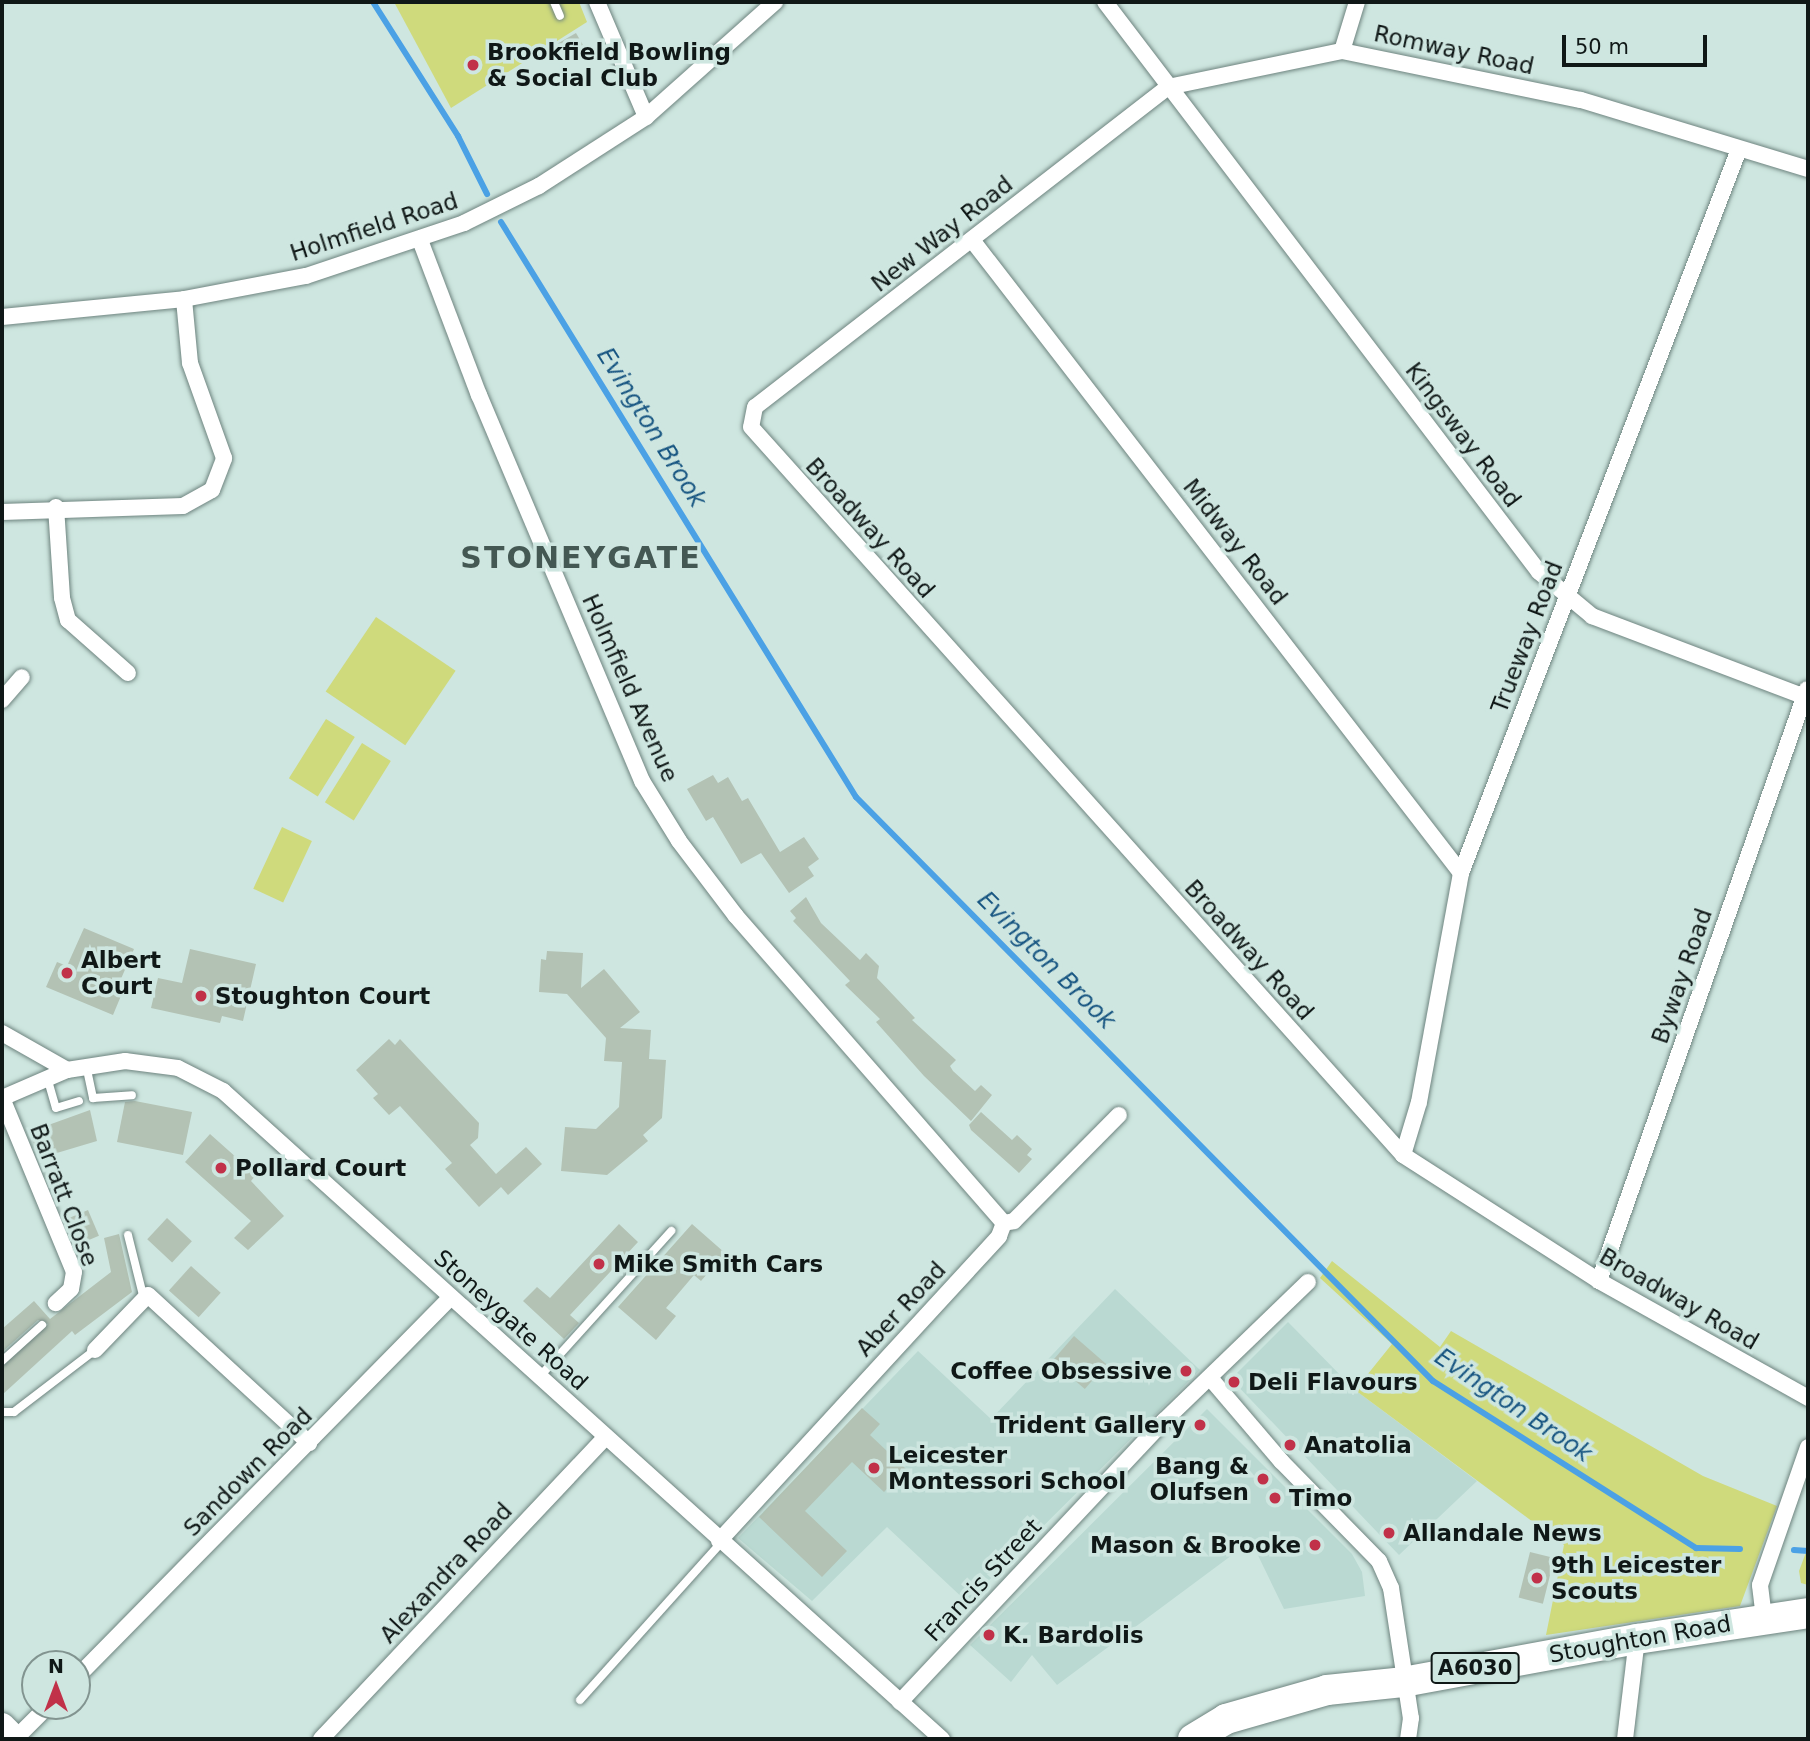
<!DOCTYPE html>
<html>
<head>
<meta charset="utf-8">
<style>
  body { margin:0 }
  #map { position:relative; width:1810px; height:1741px; overflow:hidden; background:#cee6e0; font-family:"DejaVu Sans",sans-serif }
  div>[style] { position:absolute }
  [style*='--x'] { left:calc(var(--x)*1px); top:calc(var(--y)*1px); width:calc(var(--w)*1px); rotate:calc(var(--a)*1deg) }
  .built>* { inset:0; background:#bad9d2 }
  .green>* { inset:0; background:#cfda7c; transform-origin:0 0 }
  .stream>* { height:6px; margin:-3px; padding:0 3px; transform-origin:3px; border-radius:3px; background:#4ba1e5 }
  .building>* { inset:0; background:#b3c2b4; transform-origin:0 0 }
  .roads { filter:drop-shadow(0 0 2px #6e847f) drop-shadow(0 0 2px #6e847f) }
  .lane>* { height:8px; margin:-4px; padding:0 4px; transform-origin:4px; border-radius:4px; background:#fff }
  .street>* { height:16px; margin:-8px; padding:0 8px; transform-origin:8px; border-radius:8px; background:#fff }
  .primary>* { height:26px; margin:-13px; padding:0 13px; transform-origin:13px; border-radius:13px; background:#fff }
  .highway>* { height:30px; margin:-15px; padding:0 15px; transform-origin:15px; border-radius:15px; background:#fff }
  .dots>* { width:19px; height:19px; translate:-50% -50%; box-sizing:border-box; border:4px solid #cee6e0; border-radius:50% }
  span { translate:-50% -50%; white-space:nowrap; text-align:center; line-height:1.15; -webkit-text-stroke:7px #cee6e0; paint-order:stroke }
  .shield-label span { padding:2px 5px; background:#cee6e0; border:2px solid; border-radius:5px; -webkit-text-stroke-width:0 }
  .shield-label { font-size:21px; color:#101817; font-weight:700 }
  .street-label { font-size:23px; color:#101817 }
  .poi-label { font-size:23px; color:#101817; font-weight:700 }
  .left { translate:0 -50%; text-align:left }
  .right { translate:-100% -50%; text-align:right }
  .water-label { font-size:24px; color:#185682; font-style:italic }
  .district-label { font-size:30px; color:#445853; font-weight:700; letter-spacing:2px }
  .frame { position:absolute; inset:0; border:4px solid #101817; pointer-events:none }
  .north { position:absolute; left:21px; top:1650px; width:70px; height:70px; box-sizing:border-box; background:#cee6e0; border:2px solid #829490; border-radius:50%; rotate:0deg; font-size:19px; font-weight:700; line-height:28px; text-align:center; color:#101817 }
  .north::after { content:''; display:block; margin:auto; width:24px; height:32px; background:#c13149; clip-path:polygon(50% 0,100% 100%,50% 72%,0 100%) }
  .scale { position:absolute; left:1562px; top:35px; width:145px; height:32px; box-sizing:border-box; border:4px solid #101817; border-top:0; padding-left:9px; font-size:21px; line-height:24px; white-space:nowrap; color:#101817; -webkit-text-stroke:5px #cee6e0; paint-order:stroke }
</style>
</head>
<body>
<div id="map">
  <div class="built">
    <div style="clip-path:polygon(1115px 1289px,1200px 1370px,967px 1602px,887px 1527px,812px 1601px,738px 1538px,918px 1351px,991px 1419px)"></div>
    <div style="clip-path:polygon(1288px 1322px,1355px 1390px,1477px 1481px,1399px 1555px,1231px 1379px)"></div>
    <div style="clip-path:polygon(1207px 1409px,1352px 1554px,1362px 1572px,1365px 1596px,1284px 1609px,1251px 1541px,1057px 1685px,1032px 1655px,1011px 1682px,970px 1645px)"></div>
  </div>
  <div class="green">
    <div style="clip-path:polygon(394px 2px,579px 2px,587px 22px,451px 108px)"></div>
    <div style="left:376px;top:617px;width:96px;height:90px;rotate:34deg"></div>
    <div style="left:326px;top:719px;width:34px;height:70px;rotate:32deg"></div>
    <div style="left:362px;top:743px;width:34px;height:70px;rotate:32deg"></div>
    <div style="left:282px;top:827px;width:33px;height:68px;rotate:25deg"></div>
    <div style="clip-path:polygon(1332px 1261px,1440px 1347px,1451px 1331px,1703px 1476px,1777px 1506px,1740px 1606px,1546px 1635px,1564px 1545px,1355px 1390px,1392px 1344px,1320px 1278px)"></div>
    <div style="clip-path:polygon(1808px 1547px,1808px 1585px,1801px 1583px,1799px 1571px)"></div>
  </div>
  <div class="stream">
    <div style="--x:373;--y:2;--w:159;--a:57.6"></div>
    <div style="--x:458;--y:136;--w:65;--a:63.4"></div>
    <div style="--x:501;--y:222;--w:676;--a:58.31"></div>
    <div style="--x:856;--y:797;--w:821;--a:45.35"></div>
    <div style="--x:1433;--y:1381;--w:312;--a:32.4"></div>
    <div style="--x:1696;--y:1548;--w:44;--a:1.3"></div>
    <div style="--x:1794;--y:1550;--w:14;--a:4"></div>
  </div>
  <div class="building">
    <div style="left:576px;top:33px;width:16px;height:21px;rotate:60deg"></div>
    <div style="clip-path:polygon(713px 775px,718px 783px,728px 777px,742px 801px,748px 798px,780px 852px,804px 837px,819px 859px,808px 867px,814px 876px,789px 893px,761px 853px,741px 864px,713px 817px,706px 821px,687px 789px)"></div>
    <div style="clip-path:polygon(806px 897px,821px 923px,860px 960px,866px 953px,879px 966px,877px 978px,915px 1018px,912px 1020px,956px 1060px,950px 1066px,953px 1071px,975px 1091px,981px 1085px,992px 1095px,971px 1121px,924px 1076px,876px 1022px,880px 1019px,845px 985px,850px 981px,793px 921px,796px 918px,790px 911px)"></div>
    <div style="clip-path:polygon(84px 928px,134px 949px,117px 988px,123px 991px,113px 1015px,46px 987px,57px 962px,67px 966px)"></div>
    <div style="clip-path:polygon(190px 949px,256px 964px,243px 1021px,222px 1016px,220px 1023px,151px 1008px,158px 978px,182px 983px)"></div>
    <div style="clip-path:polygon(547px 951px,583px 953px,581px 988px,604px 969px,640px 1012px,620px 1028px,651px 1030px,649px 1059px,666px 1060px,662px 1118px,643px 1135px,648px 1141px,607px 1175px,561px 1171px,565px 1127px,596px 1129px,619px 1107px,622px 1062px,604px 1061px,606px 1038px,567px 994px,539px 992px,541px 959px,546px 960px)"></div>
    <div style="clip-path:polygon(389px 1039px,395px 1045px,400px 1039px,479px 1123px,478px 1138px,470px 1145px,496px 1174px,526px 1147px,542px 1164px,508px 1195px,501px 1187px,479px 1207px,445px 1169px,452px 1163px,400px 1106px,389px 1115px,373px 1098px,378px 1094px,356px 1070px)"></div>
    <div style="clip-path:polygon(135px 1101px,192px 1112px,183px 1155px,117px 1142px,125px 1102px)"></div>
    <div style="clip-path:polygon(90px 1110px,97px 1141px,40px 1158px,29px 1132px)"></div>
    <div style="clip-path:polygon(981px 1112px,1012px 1140px,1017px 1135px,1032px 1149px,1027px 1155px,1032px 1159px,1019px 1173px,971px 1130px,969px 1125px)"></div>
    <div style="clip-path:polygon(210px 1134px,256px 1175px,251px 1181px,284px 1216px,248px 1250px,234px 1238px,251px 1221px,185px 1162px)"></div>
    <div style="left:88px;top:1210px;width:28px;height:25px;rotate:67deg"></div>
    <div style="left:167px;top:1218px;width:34px;height:29px;rotate:43deg"></div>
    <div style="clip-path:polygon(619px 1224px,638px 1242px,570px 1315px,579px 1323px,564px 1339px,523px 1301px,537px 1287px,550px 1298px)"></div>
    <div style="clip-path:polygon(692px 1224px,725px 1253px,701px 1281px,694px 1275px,666px 1308px,676px 1316px,656px 1340px,618px 1307px)"></div>
    <div style="clip-path:polygon(119px 1234px,132px 1292px,75px 1335px,72px 1331px,2px 1395px,2px 1367px,48px 1324px,38px 1320px,2px 1352px,2px 1329px,34px 1301px,50px 1319px,111px 1272px,104px 1238px)"></div>
    <div style="left:191px;top:1266px;width:40px;height:33px;rotate:42deg"></div>
    <div style="left:1074px;top:1336px;width:43px;height:33px;rotate:41deg"></div>
    <div style="clip-path:polygon(862px 1408px,880px 1424px,870px 1435px,906px 1469px,884px 1492px,852px 1462px,805px 1511px,847px 1551px,822px 1577px,759px 1517px)"></div>
    <div style="left:1530px;top:1552px;width:25px;height:47px;rotate:14deg"></div>
  </div>
  <div class="roads">
    <div class="lane">
      <div style="--x:554;--y:2;--w:15;--a:67"></div>
      <div style="--x:86;--y:1065;--w:34;--a:78"></div>
      <div style="--x:93;--y:1098;--w:39;--a:-4"></div>
      <div style="--x:47;--y:1077;--w:32;--a:74"></div>
      <div style="--x:56;--y:1108;--w:24;--a:-17"></div>
      <div style="--x:128;--y:1235;--w:66;--a:76"></div>
      <div style="--x:2;--y:1361;--w:54;--a:-42"></div>
      <div style="--x:542;--y:1374;--w:193;--a:-47.9"></div>
      <div style="--x:2;--y:1412;--w:12;--a:0"></div>
      <div style="--x:14;--y:1412;--w:102;--a:-37.4"></div>
      <div style="--x:580;--y:1700;--w:211;--a:-48.1"></div>
    </div>
    <div class="street">
      <div style="--x:597;--y:2;--w:125;--a:66.9"></div>
      <div style="--x:1105;--y:2;--w:716;--a:52.71"></div>
      <div style="--x:1539;--y:572;--w:69;--a:39.7"></div>
      <div style="--x:1592;--y:616;--w:231;--a:20.8"></div>
      <div style="--x:1342;--y:51;--w:51;--a:-73"></div>
      <div style="--x:1168;--y:87;--w:522;--a:142.23"></div>
      <div style="--x:755;--y:407;--w:20;--a:101"></div>
      <div style="--x:751;--y:427;--w:977;--a:48.15"></div>
      <div style="--x:1403;--y:1155;--w:233;--a:32.7"></div>
      <div style="--x:1599;--y:1281;--w:240;--a:29.2"></div>
      <div style="--x:1168;--y:87;--w:178;--a:-11.7"></div>
      <div style="--x:1342;--y:51;--w:244;--a:11.6"></div>
      <div style="--x:1581;--y:100;--w:237;--a:16.9"></div>
      <div style="--x:420;--y:240;--w:166;--a:69.2"></div>
      <div style="--x:479;--y:395;--w:419;--a:67.1"></div>
      <div style="--x:642;--y:781;--w:70;--a:58.3"></div>
      <div style="--x:679;--y:841;--w:94;--a:52.8"></div>
      <div style="--x:736;--y:916;--w:408;--a:48.9"></div>
      <div style="--x:972;--y:240;--w:800;--a:52.31"></div>
      <div style="--x:2;--y:317;--w:183;--a:-5.6"></div>
      <div style="--x:184;--y:299;--w:124;--a:-10.7"></div>
      <div style="--x:306;--y:276;--w:167;--a:-18.5"></div>
      <div style="--x:464;--y:223;--w:84;--a:-26.3"></div>
      <div style="--x:539;--y:186;--w:127;--a:-32.8"></div>
      <div style="--x:646;--y:117;--w:173;--a:-41.7"></div>
      <div style="--x:56;--y:507;--w:91;--a:86.2"></div>
      <div style="--x:62;--y:598;--w:23;--a:75"></div>
      <div style="--x:68;--y:620;--w:80;--a:41.5"></div>
      <div style="--x:2;--y:512;--w:181;--a:-1.9"></div>
      <div style="--x:183;--y:506;--w:33;--a:-29"></div>
      <div style="--x:212;--y:490;--w:34;--a:-69"></div>
      <div style="--x:224;--y:458;--w:101;--a:-109.7"></div>
      <div style="--x:190;--y:363;--w:64;--a:-95.4"></div>
      <div style="--x:2;--y:700;--w:30;--a:-49"></div>
      <div style="--x:2;--y:1033;--w:75;--a:29.6"></div>
      <div style="--x:2;--y:1098;--w:71;--a:-23.3"></div>
      <div style="--x:67;--y:1070;--w:59;--a:-8.8"></div>
      <div style="--x:125;--y:1061;--w:53;--a:7.5"></div>
      <div style="--x:178;--y:1068;--w:51;--a:27.1"></div>
      <div style="--x:223;--y:1091;--w:968;--a:42.03"></div>
      <div style="--x:2;--y:1098;--w:188;--a:67.5"></div>
      <div style="--x:74;--y:1272;--w:17;--a:100"></div>
      <div style="--x:71;--y:1289;--w:21;--a:137"></div>
      <div style="--x:1403;--y:1155;--w:55;--a:-73.2"></div>
      <div style="--x:1419;--y:1102;--w:233;--a:-79.6"></div>
      <div style="--x:1461;--y:873;--w:776;--a:-68.99"></div>
      <div style="--x:1599;--y:1281;--w:627;--a:-70.64"></div>
      <div style="--x:95;--y:1350;--w:76;--a:-46.1"></div>
      <div style="--x:148;--y:1295;--w:219;--a:42.6"></div>
      <div style="--x:1211;--y:1379;--w:108;--a:49.5"></div>
      <div style="--x:1281;--y:1461;--w:140;--a:45.6"></div>
      <div style="--x:1379;--y:1561;--w:30;--a:66"></div>
      <div style="--x:1391;--y:1588;--w:132;--a:81.3"></div>
      <div style="--x:1411;--y:1718;--w:21;--a:98"></div>
      <div style="--x:719;--y:1541;--w:414;--a:-47.4"></div>
      <div style="--x:999;--y:1236;--w:14;--a:-69"></div>
      <div style="--x:1004;--y:1223;--w:10;--a:-11"></div>
      <div style="--x:1014;--y:1221;--w:149;--a:-45.3"></div>
      <div style="--x:1764;--y:1618;--w:33;--a:-97"></div>
      <div style="--x:1760;--y:1585;--w:146;--a:-70.8"></div>
      <div style="--x:77;--y:1677;--w:533;--a:-45.46"></div>
      <div style="--x:900;--y:1702;--w:386;--a:-46.8"></div>
      <div style="--x:1164;--y:1421;--w:200;--a:-44"></div>
      <div style="--x:15;--y:1739;--w:47;--a:-45"></div>
      <div style="--x:321;--y:1739;--w:414;--a:-46.7"></div>
      <div style="--x:1625;--y:1739;--w:101;--a:-83.2"></div>
    </div>
    <div class="primary">
      <div style="--x:2;--y:1726;--w:18;--a:45"></div>
    </div>
    <div class="highway">
      <div style="--x:1193;--y:1739;--w:39;--a:-31"></div>
      <div style="--x:1226;--y:1719;--w:105;--a:-16"></div>
      <div style="--x:1327;--y:1690;--w:76;--a:-6"></div>
      <div style="--x:1403;--y:1682;--w:238;--a:-10.4"></div>
      <div style="--x:1637;--y:1639;--w:173;--a:-8.6"></div>
    </div>
  </div>
  <div class="dots">
    <div style="left:473px;top:65px;background:#c13149"></div>
    <div style="left:67px;top:973px;background:#c13149"></div>
    <div style="left:201px;top:996px;background:#c13149"></div>
    <div style="left:221px;top:1168px;background:#c13149"></div>
    <div style="left:599px;top:1264px;background:#c13149"></div>
    <div style="left:1186px;top:1371px;background:#c13149"></div>
    <div style="left:1234px;top:1382px;background:#c13149"></div>
    <div style="left:1200px;top:1425px;background:#c13149"></div>
    <div style="left:1290px;top:1445px;background:#c13149"></div>
    <div style="left:874px;top:1468px;background:#c13149"></div>
    <div style="left:1263px;top:1479px;background:#c13149"></div>
    <div style="left:1275px;top:1498px;background:#c13149"></div>
    <div style="left:1389px;top:1533px;background:#c13149"></div>
    <div style="left:1315px;top:1545px;background:#c13149"></div>
    <div style="left:1537px;top:1578px;background:#c13149"></div>
    <div style="left:989px;top:1635px;background:#c13149"></div>
  </div>
  <div class="shield-label">
    <span style="left:1475px;top:1668px">A6030</span>
  </div>
  <div class="street-label">
    <span style="left:1454px;top:50px;rotate:12deg">Romway Road</span>
    <span style="left:374px;top:227px;rotate:-18deg">Holmfield Road</span>
    <span style="left:942px;top:234px;rotate:-38deg">New Way Road</span>
    <span style="left:1463px;top:435px;rotate:53deg">Kingsway Road</span>
    <span style="left:870px;top:528px;rotate:48deg">Broadway Road</span>
    <span style="left:1235px;top:542px;rotate:52deg">Midway Road</span>
    <span style="left:1527px;top:637px;rotate:-69deg">Trueway Road</span>
    <span style="left:630px;top:688px;rotate:66deg">Holmfield Avenue</span>
    <span style="left:1249px;top:950px;rotate:48deg">Broadway Road</span>
    <span style="left:1682px;top:976px;rotate:-71deg">Byway Road</span>
    <span style="left:64px;top:1195px;rotate:69deg">Barratt Close</span>
    <span style="left:1679px;top:1299px;rotate:30deg">Broadway Road</span>
    <span style="left:901px;top:1309px;rotate:-47deg">Aber Road</span>
    <span style="left:511px;top:1320px;rotate:42deg">Stoneygate Road</span>
    <span style="left:248px;top:1472px;rotate:-45deg">Sandown Road</span>
    <span style="left:446px;top:1573px;rotate:-47deg">Alexandra Road</span>
    <span style="left:983px;top:1580px;rotate:-47deg">Francis Street</span>
    <span style="left:1640px;top:1639px;rotate:-10deg">Stoughton Road</span>
  </div>
  <div class="poi-label">
    <span class="left" style="left:487px;top:65px">Brookfield Bowling<br>&amp; Social Club</span>
    <span class="left" style="left:81px;top:973px">Albert<br>Court</span>
    <span class="left" style="left:215px;top:996px">Stoughton Court</span>
    <span class="left" style="left:235px;top:1168px">Pollard Court</span>
    <span class="left" style="left:613px;top:1264px">Mike Smith Cars</span>
    <span class="right" style="left:1172px;top:1371px">Coffee Obsessive</span>
    <span class="left" style="left:1248px;top:1382px">Deli Flavours</span>
    <span class="right" style="left:1186px;top:1425px">Trident Gallery</span>
    <span class="left" style="left:1304px;top:1445px">Anatolia</span>
    <span class="left" style="left:888px;top:1468px">Leicester<br>Montessori School</span>
    <span class="right" style="left:1249px;top:1479px">Bang &amp;<br>Olufsen</span>
    <span class="left" style="left:1289px;top:1498px">Timo</span>
    <span class="left" style="left:1403px;top:1533px">Allandale News</span>
    <span class="right" style="left:1301px;top:1545px">Mason &amp; Brooke</span>
    <span class="left" style="left:1551px;top:1578px">9th Leicester<br>Scouts</span>
    <span class="left" style="left:1003px;top:1635px">K. Bardolis</span>
  </div>
  <div class="water-label">
    <span style="left:651px;top:428px;rotate:58deg">Evington Brook</span>
    <span style="left:1046px;top:961px;rotate:45deg">Evington Brook</span>
    <span style="left:1513px;top:1406px;rotate:34deg">Evington Brook</span>
  </div>
  <div class="district-label">
    <span style="left:581px;top:558px">STONEYGATE</span>
  </div>
  <div class="frame"></div>
  <div class="north">N</div>
  <div class="scale">50 m</div>
</div>
</body>
</html>
